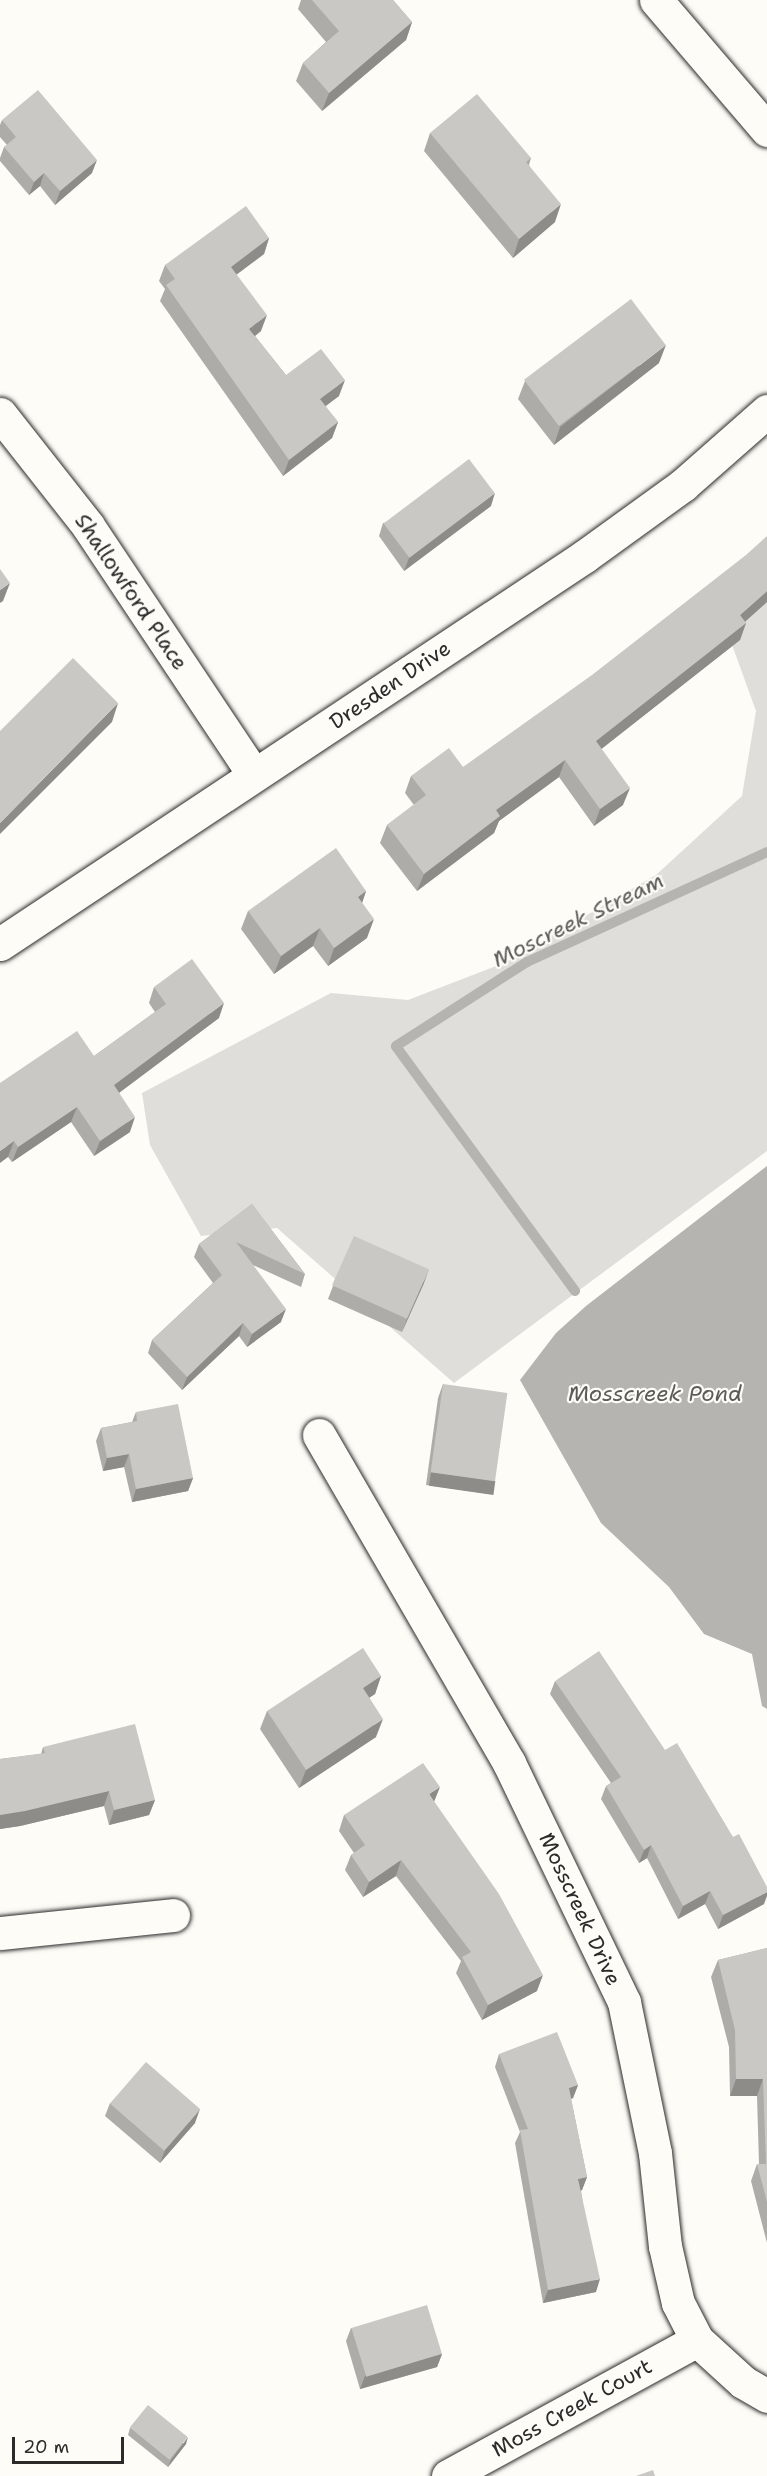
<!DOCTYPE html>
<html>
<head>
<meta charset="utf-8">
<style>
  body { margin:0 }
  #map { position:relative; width:767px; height:2476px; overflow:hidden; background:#fdfcf7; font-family:"Shantell Sans",sans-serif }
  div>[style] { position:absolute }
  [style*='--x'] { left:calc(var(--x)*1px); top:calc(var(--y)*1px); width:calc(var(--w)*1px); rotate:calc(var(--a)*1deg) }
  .green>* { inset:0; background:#dfdeda }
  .water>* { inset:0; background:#b5b4b1 }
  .stream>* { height:10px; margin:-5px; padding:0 5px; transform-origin:5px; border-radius:5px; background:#b5b4b1 }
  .roads { filter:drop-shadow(0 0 2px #2b2b2b) drop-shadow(0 0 2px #2b2b2b) }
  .minor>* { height:33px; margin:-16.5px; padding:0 16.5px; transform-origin:16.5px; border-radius:16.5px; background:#fdfcf7 }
  .secondary>* { height:33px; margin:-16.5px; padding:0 16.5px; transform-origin:16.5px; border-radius:16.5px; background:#fdfcf7 }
  .wall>* { inset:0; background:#adaca9 }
  .shaded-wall>* { inset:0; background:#8d8c89; transform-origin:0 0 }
  .building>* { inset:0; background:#c9c8c4; transform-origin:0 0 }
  span { translate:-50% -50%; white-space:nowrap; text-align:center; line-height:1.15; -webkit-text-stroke:4.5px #fdfcf7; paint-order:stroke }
  .street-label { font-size:21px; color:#2b2b2b }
  .water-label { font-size:22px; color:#5b5b5a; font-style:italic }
  .scale { position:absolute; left:12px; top:2437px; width:112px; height:27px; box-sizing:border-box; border:3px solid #2b2b2b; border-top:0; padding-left:8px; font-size:18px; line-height:21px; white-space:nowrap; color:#2b2b2b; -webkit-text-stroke:4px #fdfcf7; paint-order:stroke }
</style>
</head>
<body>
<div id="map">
  <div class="green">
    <div style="clip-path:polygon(767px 562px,767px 1151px,454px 1383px,277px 1228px,201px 1236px,150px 1145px,142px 1093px,331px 993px,408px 1000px,504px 963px,656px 875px,742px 796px,756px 711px,731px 642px,705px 597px)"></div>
  </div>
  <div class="water">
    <div style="clip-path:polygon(767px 1166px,767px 1709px,762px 1706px,752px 1654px,704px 1634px,669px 1587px,601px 1523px,520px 1380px,556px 1333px,586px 1306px)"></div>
  </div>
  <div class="stream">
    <div style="--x:575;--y:1291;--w:303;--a:-126.2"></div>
    <div style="--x:396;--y:1046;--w:156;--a:-32.7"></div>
    <div style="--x:527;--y:962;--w:264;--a:-24.6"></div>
  </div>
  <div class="roads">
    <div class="minor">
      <div style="--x:0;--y:414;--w:142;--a:51.8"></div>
      <div style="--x:88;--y:526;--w:299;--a:56.3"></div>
      <div style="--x:0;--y:944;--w:702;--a:-33.55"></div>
      <div style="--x:585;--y:556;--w:121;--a:-35.9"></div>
      <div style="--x:683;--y:485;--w:112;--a:-41.4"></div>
      <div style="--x:319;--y:1435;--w:379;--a:59.9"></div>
      <div style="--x:509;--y:1763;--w:265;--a:64.3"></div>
      <div style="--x:624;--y:2002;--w:154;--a:78.4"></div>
      <div style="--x:655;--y:2153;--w:94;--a:83.9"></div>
      <div style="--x:665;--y:2246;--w:58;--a:77.2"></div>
      <div style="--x:678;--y:2303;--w:42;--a:62.8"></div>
      <div style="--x:697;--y:2340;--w:62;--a:42.4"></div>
      <div style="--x:743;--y:2382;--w:28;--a:30"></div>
      <div style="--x:0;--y:1933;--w:174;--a:-5.9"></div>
      <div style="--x:448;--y:2476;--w:284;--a:-28.6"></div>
    </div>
    <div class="secondary">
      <div style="--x:656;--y:0;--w:171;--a:49.5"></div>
    </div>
  </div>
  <div class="wall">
    <div style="clip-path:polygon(301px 0,393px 0,412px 22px,406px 40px,322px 111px,296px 81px,303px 63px,326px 42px,298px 9px)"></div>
    <div style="clip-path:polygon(2px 120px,92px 173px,55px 205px,40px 186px,29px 195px,0 161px,0 158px,4px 147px,7px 145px,0 137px,0 125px)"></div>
    <div style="clip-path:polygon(430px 133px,531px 158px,529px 165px,555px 222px,513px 258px,424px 151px)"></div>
    <div style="clip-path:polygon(269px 238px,264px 254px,236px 275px,261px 331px,255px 336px,286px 375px,339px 396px,325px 406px,338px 422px,332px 438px,283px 476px,160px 301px,165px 289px,159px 281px,165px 265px)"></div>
    <div style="clip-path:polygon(659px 363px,554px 445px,518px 399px,525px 381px)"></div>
    <div style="clip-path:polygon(491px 506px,404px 571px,379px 536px,383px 523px)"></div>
    <div style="clip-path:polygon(767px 602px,745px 622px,746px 623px,740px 640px,601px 749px,623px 805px,594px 826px,559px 777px,499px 821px,494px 833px,417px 891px,380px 843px,387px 825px,414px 805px,405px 793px,411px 776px,463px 767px)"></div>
    <div style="clip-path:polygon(366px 891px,362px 903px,367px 938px,328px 966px,313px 946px,274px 974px,241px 929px,248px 911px)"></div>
    <div style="clip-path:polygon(154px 987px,219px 1018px,119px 1093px,130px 1132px,94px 1156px,71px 1122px,12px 1162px,8px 1157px,0 1083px,94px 1056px,155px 1012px,149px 1003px)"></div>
    <div style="clip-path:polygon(252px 1204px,305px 1274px,301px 1287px,253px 1265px,281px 1322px,247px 1347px,239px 1336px,182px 1390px,148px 1353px,152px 1340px,213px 1283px,194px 1257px,199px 1244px)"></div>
    <div style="clip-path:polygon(424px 1283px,402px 1332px,328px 1299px,333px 1286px)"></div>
    <div style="clip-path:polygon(443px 1384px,495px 1481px,490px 1494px,426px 1485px,438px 1398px)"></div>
    <div style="clip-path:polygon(136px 1412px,193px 1478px,188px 1491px,132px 1502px,124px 1467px,103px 1471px,96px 1441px,101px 1428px,132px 1422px)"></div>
    <div style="clip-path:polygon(381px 1676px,375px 1694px,369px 1698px,376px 1737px,299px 1788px,260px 1729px,267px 1711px)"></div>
    <div style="clip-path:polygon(555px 1681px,764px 1904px,718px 1929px,705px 1904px,678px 1919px,647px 1858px,639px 1863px,601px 1799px,606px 1786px,611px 1783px,550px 1694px)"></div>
    <div style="clip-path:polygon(43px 1747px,155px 1800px,149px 1815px,109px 1825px,104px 1806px,20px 1826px,0 1829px,0 1759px,41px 1754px)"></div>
    <div style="clip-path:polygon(434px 1802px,537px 1991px,482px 2020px,456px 1973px,461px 1961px,396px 1876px,363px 1897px,345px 1870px,351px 1855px,354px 1853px,339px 1831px,344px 1815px)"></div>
    <div style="clip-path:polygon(767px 1948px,767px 2243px,751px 2181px,757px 2164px,759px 2164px,757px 2096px,730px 2096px,729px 2047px,711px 1977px,718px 1960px)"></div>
    <div style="clip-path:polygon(499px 2054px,578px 2085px,573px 2098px,571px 2099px,587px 2177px,582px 2190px,581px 2191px,596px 2292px,543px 2303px,515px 2143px,520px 2132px,495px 2067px)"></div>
    <div style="clip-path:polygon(110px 2103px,195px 2123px,160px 2163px,105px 2116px)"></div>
    <div style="clip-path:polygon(351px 2328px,442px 2354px,437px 2367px,360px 2389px,346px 2341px)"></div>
    <div style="clip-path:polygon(130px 2428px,186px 2444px,168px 2467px,128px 2435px)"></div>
  </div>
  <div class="shaded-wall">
    <div style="clip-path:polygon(412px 22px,406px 40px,322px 111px,329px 93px)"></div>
    <div style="clip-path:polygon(97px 160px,92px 173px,55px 205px,60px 191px)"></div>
    <div style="clip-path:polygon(44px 173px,40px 186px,29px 195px,34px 182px)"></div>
    <div style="clip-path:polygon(561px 204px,555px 222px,513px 258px,519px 239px)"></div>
    <div style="clip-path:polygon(269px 238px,264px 254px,225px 283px,231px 267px)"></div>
    <div style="clip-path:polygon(267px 315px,261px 331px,243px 345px,249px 329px)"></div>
    <div style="clip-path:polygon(666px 345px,659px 363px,554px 445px,560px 427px)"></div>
    <div style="clip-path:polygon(345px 380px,339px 396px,314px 415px,320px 399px)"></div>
    <div style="clip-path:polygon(338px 422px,332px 438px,283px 476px,289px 460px)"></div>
    <div style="clip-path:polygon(495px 493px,491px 506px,404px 571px,409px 558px)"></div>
    <div style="clip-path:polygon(10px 583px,3px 601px,0 603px,0 590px)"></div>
    <div style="clip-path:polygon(767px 591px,767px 602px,733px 632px,740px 615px)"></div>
    <div style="clip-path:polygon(746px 623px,740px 640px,590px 758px,596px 741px)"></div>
    <div style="clip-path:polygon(118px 703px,112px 722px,0 834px,0 823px)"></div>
    <div style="clip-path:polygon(565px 760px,559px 777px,499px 821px,494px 833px,417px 891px,424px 874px,496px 810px)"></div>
    <div style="clip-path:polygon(630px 788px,623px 805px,594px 826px,600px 809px)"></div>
    <div style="clip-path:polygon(366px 891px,360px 909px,358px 897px)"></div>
    <div style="clip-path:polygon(374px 919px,367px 938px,328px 966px,334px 948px)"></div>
    <div style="clip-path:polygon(320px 928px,313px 946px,274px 974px,281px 956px)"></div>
    <div style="clip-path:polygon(224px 1003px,219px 1018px,108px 1101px,114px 1085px)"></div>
    <div style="clip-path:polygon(77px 1107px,71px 1122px,12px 1162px,18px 1147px)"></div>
    <div style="clip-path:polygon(135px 1117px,130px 1132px,94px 1156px,100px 1141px)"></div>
    <div style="clip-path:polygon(14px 1141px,8px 1157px,0 1163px,0 1151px)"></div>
    <div style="clip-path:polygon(429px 1269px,424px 1283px,402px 1332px,407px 1319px)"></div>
    <div style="clip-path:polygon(286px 1309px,281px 1322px,247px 1347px,252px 1334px)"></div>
    <div style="clip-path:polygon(243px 1323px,239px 1336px,182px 1390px,187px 1377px)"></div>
    <div style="clip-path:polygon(129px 1454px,124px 1467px,103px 1471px,107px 1458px)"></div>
    <div style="left:431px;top:1472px;width:65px;height:14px;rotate:8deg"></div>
    <div style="clip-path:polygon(193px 1478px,188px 1491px,132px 1502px,136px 1489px)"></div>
    <div style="clip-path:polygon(381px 1676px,375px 1694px,356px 1706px,363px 1688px)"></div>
    <div style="clip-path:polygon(383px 1719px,376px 1737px,299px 1788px,306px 1770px)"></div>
    <div style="clip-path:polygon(440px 1787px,434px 1802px,429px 1794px)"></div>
    <div style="clip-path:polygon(109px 1791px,104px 1806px,20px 1826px,0 1829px,0 1815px)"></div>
    <div style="clip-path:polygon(155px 1800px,149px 1815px,109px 1825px,114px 1810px)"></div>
    <div style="clip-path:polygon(651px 1845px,647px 1858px,639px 1863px,644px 1850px)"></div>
    <div style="clip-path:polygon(401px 1860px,396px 1876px,363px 1897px,369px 1882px)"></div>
    <div style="clip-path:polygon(710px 1891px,705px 1904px,678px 1919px,683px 1906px)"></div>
    <div style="clip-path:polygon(767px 1892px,767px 1896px,764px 1904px,718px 1929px,723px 1915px)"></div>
    <div style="clip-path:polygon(543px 1975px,537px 1991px,482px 2020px,488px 2005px)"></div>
    <div style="clip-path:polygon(736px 2079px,763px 2079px,757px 2096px,730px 2096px)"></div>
    <div style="clip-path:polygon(578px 2085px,573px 2098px,564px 2101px,569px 2088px)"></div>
    <div style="clip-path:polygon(200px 2109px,195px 2123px,160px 2163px,165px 2150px)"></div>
    <div style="clip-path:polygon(587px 2177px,582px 2190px,573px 2192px,578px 2179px)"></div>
    <div style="clip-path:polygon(600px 2279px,596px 2292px,543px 2303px,548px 2290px)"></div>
    <div style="clip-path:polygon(442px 2354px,437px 2367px,360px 2389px,365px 2376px)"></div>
    <div style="clip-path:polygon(188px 2437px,186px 2444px,168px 2467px,171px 2460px)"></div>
  </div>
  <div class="building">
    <div style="clip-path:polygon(312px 0,393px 0,412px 22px,329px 93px,303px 63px,339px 31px)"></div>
    <div style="clip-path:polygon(38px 90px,97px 160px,60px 191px,44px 173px,34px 182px,4px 147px,16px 137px,2px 120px)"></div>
    <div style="clip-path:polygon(477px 94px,531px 158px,526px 162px,561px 204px,519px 239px,430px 133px)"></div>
    <div style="clip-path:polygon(246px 206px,269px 238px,231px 267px,267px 315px,249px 329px,286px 375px,321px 349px,345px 380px,320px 399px,338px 422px,289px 460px,166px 285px,175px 279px,165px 265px)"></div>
    <div style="left:631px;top:299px;width:58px;height:134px;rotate:53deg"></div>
    <div style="left:469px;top:459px;width:43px;height:107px;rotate:53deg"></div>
    <div style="clip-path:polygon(767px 536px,767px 591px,740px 615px,746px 623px,596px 741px,630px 788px,600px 809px,565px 760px,496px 810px,500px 816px,424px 874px,387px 825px,426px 795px,411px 776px,449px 748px,463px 767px,592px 675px,746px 555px)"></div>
    <div style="clip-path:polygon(0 569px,10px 583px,0 590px)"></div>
    <div style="clip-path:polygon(73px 658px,118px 703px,0 823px,0 731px)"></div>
    <div style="clip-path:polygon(336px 848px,366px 891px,358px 897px,374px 919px,334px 948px,320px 928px,281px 956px,248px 911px)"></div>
    <div style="clip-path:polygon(192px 959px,224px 1003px,114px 1085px,135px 1117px,100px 1141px,77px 1107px,18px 1147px,14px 1141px,0 1151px,0 1083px,77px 1031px,94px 1056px,166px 1004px,154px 987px)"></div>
    <div style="clip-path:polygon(252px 1204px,305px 1274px,236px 1242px,286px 1309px,252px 1334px,243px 1323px,187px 1377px,152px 1340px,222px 1275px,199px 1244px)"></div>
    <div style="left:354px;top:1236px;width:82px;height:54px;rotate:24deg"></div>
    <div style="left:443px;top:1384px;width:65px;height:89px;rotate:8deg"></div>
    <div style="clip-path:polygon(178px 1404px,193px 1478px,136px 1489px,129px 1454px,107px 1458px,101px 1428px,137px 1421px,136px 1412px)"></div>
    <div style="clip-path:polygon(363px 1648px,381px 1676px,363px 1688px,383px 1719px,306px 1770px,267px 1711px)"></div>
    <div style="clip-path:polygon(599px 1651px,665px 1750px,677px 1743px,733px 1837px,739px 1834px,767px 1887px,767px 1892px,723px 1915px,710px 1891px,683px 1906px,651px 1845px,644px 1850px,606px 1786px,621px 1777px,555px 1681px)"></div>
    <div style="clip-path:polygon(135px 1724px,155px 1800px,114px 1810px,109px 1791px,25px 1811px,0 1815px,0 1759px,45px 1753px,43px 1747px)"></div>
    <div style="clip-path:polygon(423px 1763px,440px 1787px,429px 1794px,499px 1894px,543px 1975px,488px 2005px,462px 1957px,471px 1952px,401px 1860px,369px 1882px,351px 1855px,365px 1845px,344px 1815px)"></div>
    <div style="clip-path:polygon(767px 1948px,767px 2202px,757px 2164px,766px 2164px,763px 2079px,736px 2079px,735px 2030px,718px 1960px)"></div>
    <div style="clip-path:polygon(557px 2032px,578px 2085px,569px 2088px,587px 2177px,578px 2179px,600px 2279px,548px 2290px,520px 2130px,528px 2129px,499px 2054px)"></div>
    <div style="left:146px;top:2062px;width:72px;height:55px;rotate:41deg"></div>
    <div style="left:427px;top:2305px;width:51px;height:79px;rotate:73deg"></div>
    <div style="left:148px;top:2405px;width:51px;height:29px;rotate:39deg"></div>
    <div style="clip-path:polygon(653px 2470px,655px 2476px,636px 2476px)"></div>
  </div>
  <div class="street-label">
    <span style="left:131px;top:592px;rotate:56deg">Shallowford Place</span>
    <span style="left:390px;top:685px;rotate:-34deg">Dresden Drive</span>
    <span style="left:580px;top:1909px;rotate:65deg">Mosscreek Drive</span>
    <span style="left:572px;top:2408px;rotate:-29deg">Moss Creek Court</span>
  </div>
  <div class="water-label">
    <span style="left:578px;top:920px;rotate:-26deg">Moscreek Stream</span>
    <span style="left:655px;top:1394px">Mosscreek Pond</span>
  </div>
  <div class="scale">20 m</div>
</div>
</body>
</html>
